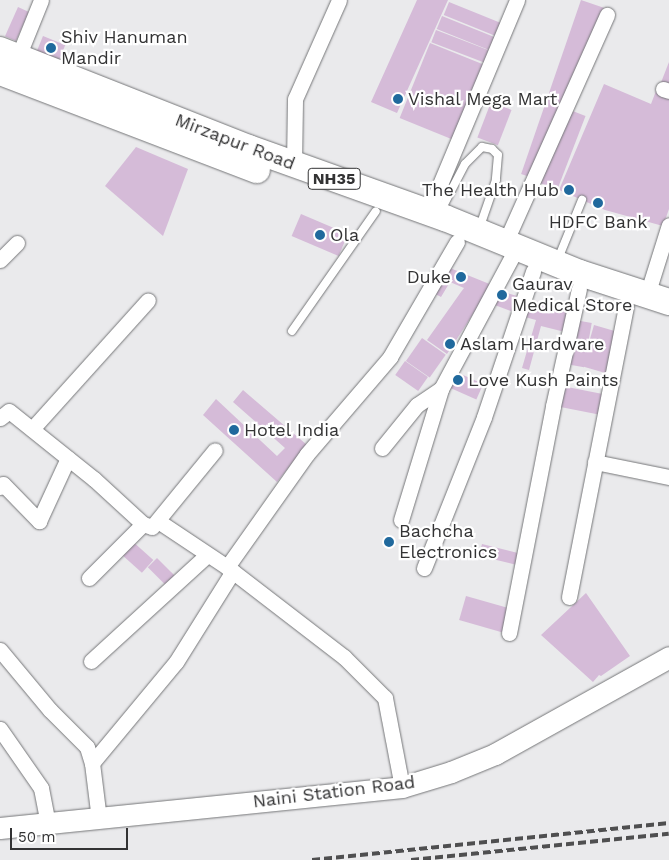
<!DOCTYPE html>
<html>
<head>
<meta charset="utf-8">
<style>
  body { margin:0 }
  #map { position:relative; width:669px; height:860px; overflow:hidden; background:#eaeaec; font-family:"Work Sans",sans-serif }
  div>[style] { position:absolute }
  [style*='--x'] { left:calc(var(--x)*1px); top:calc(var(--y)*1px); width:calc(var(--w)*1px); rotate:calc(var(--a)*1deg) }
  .building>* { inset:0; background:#d5bbd8; transform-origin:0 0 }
  .roads { filter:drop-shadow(0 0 1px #757678) drop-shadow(0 0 1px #757678) }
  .lane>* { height:8px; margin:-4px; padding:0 4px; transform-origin:4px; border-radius:4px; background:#fff }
  .street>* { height:15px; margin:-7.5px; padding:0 7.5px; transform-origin:7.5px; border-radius:7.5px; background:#fff }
  .secondary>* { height:21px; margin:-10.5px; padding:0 10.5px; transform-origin:10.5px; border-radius:10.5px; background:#fff }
  .highway>* { height:26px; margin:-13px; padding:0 13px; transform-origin:13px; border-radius:13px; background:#fff }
  .rail>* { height:4px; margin-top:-2px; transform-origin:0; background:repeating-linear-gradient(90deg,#4f4f50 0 8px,transparent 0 12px) }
  .dots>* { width:14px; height:14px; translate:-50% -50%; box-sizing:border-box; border:2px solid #fff; border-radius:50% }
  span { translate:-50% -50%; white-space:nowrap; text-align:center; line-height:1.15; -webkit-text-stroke:4.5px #fff; paint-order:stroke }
  .shield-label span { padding:1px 4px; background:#fff; border:1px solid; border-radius:4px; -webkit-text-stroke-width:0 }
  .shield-label { font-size:16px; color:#333334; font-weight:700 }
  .poi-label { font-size:18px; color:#333334 }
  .left { translate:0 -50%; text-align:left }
  .right { translate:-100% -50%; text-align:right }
  .street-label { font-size:18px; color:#333334 }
  .scale { position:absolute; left:10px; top:828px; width:118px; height:22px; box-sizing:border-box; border:2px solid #333334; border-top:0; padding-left:6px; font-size:15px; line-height:18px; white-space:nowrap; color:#333334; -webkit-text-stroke:4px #fff; paint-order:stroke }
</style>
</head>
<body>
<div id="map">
  <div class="building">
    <div style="clip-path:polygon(417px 0,448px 0,429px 42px,425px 40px,429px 42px,397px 113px,371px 102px)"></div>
    <div style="left:581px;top:0;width:24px;height:184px;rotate:19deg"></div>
    <div style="left:449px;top:2px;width:58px;height:14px;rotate:22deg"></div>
    <div style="left:18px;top:7px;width:12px;height:32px;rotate:24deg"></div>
    <div style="left:442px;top:16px;width:59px;height:14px;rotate:22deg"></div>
    <div style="left:436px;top:30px;width:60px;height:13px;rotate:21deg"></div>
    <div style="left:43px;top:36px;width:24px;height:16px;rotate:22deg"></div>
    <div style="left:430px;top:43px;width:61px;height:81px;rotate:22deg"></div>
    <div style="clip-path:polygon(669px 62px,669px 88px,660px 85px)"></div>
    <div style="clip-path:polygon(604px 84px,651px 104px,656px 91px,669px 95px,669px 209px,663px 226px,605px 210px,559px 190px)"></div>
    <div style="left:491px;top:102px;width:22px;height:38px;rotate:21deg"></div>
    <div style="left:565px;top:108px;width:22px;height:79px;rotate:21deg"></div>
    <div style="clip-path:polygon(136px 147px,188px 169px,163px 236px,105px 186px)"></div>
    <div style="left:301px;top:214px;width:51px;height:24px;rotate:23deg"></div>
    <div style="clip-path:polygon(445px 266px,492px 285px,447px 354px,427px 340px,461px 292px,466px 294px,461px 292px,464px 288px,450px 282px,441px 297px,430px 291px)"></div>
    <div style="clip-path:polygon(498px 290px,520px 297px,516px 313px,492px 304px)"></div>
    <div style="clip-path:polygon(526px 298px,569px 312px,565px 332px,541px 326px,529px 370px,522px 368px,536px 320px,521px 316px)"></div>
    <div style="left:575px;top:320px;width:17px;height:45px;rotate:10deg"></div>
    <div style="left:594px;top:325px;width:25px;height:43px;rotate:16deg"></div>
    <div style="left:422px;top:338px;width:29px;height:28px;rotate:35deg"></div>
    <div style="left:405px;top:361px;width:28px;height:17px;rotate:35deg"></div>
    <div style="left:454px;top:371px;width:32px;height:17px;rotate:24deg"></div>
    <div style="left:562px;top:386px;width:44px;height:21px;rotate:11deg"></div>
    <div style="clip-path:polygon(243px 390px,307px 445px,277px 482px,203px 415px,216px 399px,277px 456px,285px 448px,233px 402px)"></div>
    <div style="left:131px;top:540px;width:30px;height:17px;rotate:42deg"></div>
    <div style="left:482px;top:544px;width:41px;height:12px;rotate:14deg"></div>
    <div style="left:157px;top:558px;width:28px;height:13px;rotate:45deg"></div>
    <div style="clip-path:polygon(586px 593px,630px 656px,601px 676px,599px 675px,593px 682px,541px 635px)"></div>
    <div style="left:466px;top:596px;width:48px;height:25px;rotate:16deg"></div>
  </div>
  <div class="roads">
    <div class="lane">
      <div style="--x:440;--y:212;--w:54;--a:-62.5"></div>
      <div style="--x:465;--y:164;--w:24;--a:-45"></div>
      <div style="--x:482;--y:147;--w:10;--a:11"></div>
      <div style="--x:492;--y:149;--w:8;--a:45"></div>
      <div style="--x:498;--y:155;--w:25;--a:95"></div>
      <div style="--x:496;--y:180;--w:52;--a:109.1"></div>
      <div style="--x:558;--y:259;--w:64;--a:-67.9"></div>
      <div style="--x:292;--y:331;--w:146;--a:-55"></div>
    </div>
    <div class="street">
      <div style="--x:18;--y:57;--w:61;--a:-68"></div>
      <div style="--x:663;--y:89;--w:6;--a:18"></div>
      <div style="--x:294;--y:164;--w:65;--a:-89.1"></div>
      <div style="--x:295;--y:99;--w:108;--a:-66"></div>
      <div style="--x:428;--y:213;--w:231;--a:-67.3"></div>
      <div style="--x:505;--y:243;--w:250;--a:-65.9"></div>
      <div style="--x:0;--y:260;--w:24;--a:-45"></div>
      <div style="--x:647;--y:295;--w:73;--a:-72.6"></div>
      <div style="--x:0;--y:418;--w:11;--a:-38"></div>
      <div style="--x:9;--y:411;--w:109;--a:38.7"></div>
      <div style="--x:94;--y:479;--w:67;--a:42.6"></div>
      <div style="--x:32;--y:429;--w:173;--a:-48"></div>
      <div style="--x:382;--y:448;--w:55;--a:-50.9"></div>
      <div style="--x:417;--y:405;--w:29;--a:-34"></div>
      <div style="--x:595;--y:462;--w:76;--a:11.5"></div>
      <div style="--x:0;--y:487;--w:4;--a:-45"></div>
      <div style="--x:3;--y:484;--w:52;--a:45.8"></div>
      <div style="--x:39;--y:521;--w:69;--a:-65.3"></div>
      <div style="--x:401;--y:520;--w:137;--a:-73"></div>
      <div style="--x:441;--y:389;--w:161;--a:-61.8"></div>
      <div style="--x:158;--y:521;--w:83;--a:33.7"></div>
      <div style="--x:227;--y:567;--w:148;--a:37.6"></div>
      <div style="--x:344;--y:657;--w:58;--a:45"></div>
      <div style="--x:385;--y:698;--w:91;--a:79.2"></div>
      <div style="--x:227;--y:567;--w:138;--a:-54.7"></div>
      <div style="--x:307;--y:454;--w:128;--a:-49.4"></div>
      <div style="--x:390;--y:357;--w:133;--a:-59.8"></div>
      <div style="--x:424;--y:568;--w:162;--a:-68.3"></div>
      <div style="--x:484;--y:417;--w:154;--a:-71.4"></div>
      <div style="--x:89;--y:578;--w:76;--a:-45"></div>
      <div style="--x:143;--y:524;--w:9;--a:18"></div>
      <div style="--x:152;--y:527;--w:99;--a:-50.7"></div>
      <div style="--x:569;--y:597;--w:296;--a:-78.9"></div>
      <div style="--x:509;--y:633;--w:231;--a:-79"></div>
      <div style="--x:553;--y:406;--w:120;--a:-77.5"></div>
      <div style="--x:0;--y:650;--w:78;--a:50.2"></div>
      <div style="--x:50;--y:710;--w:52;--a:45"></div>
      <div style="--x:87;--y:747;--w:17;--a:73"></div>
      <div style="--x:92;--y:763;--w:56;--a:82.9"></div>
      <div style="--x:91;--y:661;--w:157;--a:-42.4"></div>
      <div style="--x:0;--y:729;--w:72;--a:55.2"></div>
      <div style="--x:41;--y:788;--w:37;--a:79"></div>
      <div style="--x:92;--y:763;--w:131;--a:-50.3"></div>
      <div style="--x:176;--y:662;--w:107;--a:-57.9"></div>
    </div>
    <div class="secondary">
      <div style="--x:0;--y:828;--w:404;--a:-5.8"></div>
      <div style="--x:402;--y:787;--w:51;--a:-17"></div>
      <div style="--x:451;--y:772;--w:48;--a:-22.2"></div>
      <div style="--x:495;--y:754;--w:199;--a:-29.1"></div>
    </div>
    <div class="highway">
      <div style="--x:0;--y:50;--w:268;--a:21.5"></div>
      <div style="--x:249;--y:148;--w:208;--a:19.7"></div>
      <div style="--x:445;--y:218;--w:146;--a:22.2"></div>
      <div style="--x:580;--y:273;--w:94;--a:18"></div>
      <div style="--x:0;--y:72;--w:275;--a:20.9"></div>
    </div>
  </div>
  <div class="rail">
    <div style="--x:312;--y:860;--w:359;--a:-5.9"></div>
    <div style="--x:411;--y:860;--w:259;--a:-5.8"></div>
  </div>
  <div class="dots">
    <div style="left:51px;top:48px;background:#20699d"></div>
    <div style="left:398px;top:99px;background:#20699d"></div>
    <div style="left:569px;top:190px;background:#20699d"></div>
    <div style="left:598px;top:203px;background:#20699d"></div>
    <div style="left:320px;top:235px;background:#20699d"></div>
    <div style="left:461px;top:277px;background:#20699d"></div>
    <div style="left:502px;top:295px;background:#20699d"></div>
    <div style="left:450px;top:344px;background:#20699d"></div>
    <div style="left:458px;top:380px;background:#20699d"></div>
    <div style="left:234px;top:430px;background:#20699d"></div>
    <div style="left:389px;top:542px;background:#20699d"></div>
  </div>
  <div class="shield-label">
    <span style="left:334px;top:179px">NH35</span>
  </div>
  <div class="poi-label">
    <span class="left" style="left:61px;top:48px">Shiv Hanuman<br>Mandir</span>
    <span class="left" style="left:408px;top:99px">Vishal Mega Mart</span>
    <span class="right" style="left:559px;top:190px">The Health Hub</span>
    <span style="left:598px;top:222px">HDFC Bank</span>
    <span class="left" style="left:330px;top:235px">Ola</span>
    <span class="right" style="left:451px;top:277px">Duke</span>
    <span class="left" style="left:512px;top:295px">Gaurav<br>Medical Store</span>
    <span class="left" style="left:460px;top:344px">Aslam Hardware</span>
    <span class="left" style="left:468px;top:380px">Love Kush Paints</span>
    <span class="left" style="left:244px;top:430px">Hotel India</span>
    <span class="left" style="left:399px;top:542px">Bachcha<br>Electronics</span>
  </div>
  <div class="street-label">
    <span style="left:235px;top:142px;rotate:21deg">Mirzapur Road</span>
    <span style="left:334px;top:792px;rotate:-7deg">Naini Station Road</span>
  </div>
  <div class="scale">50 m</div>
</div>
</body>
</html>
